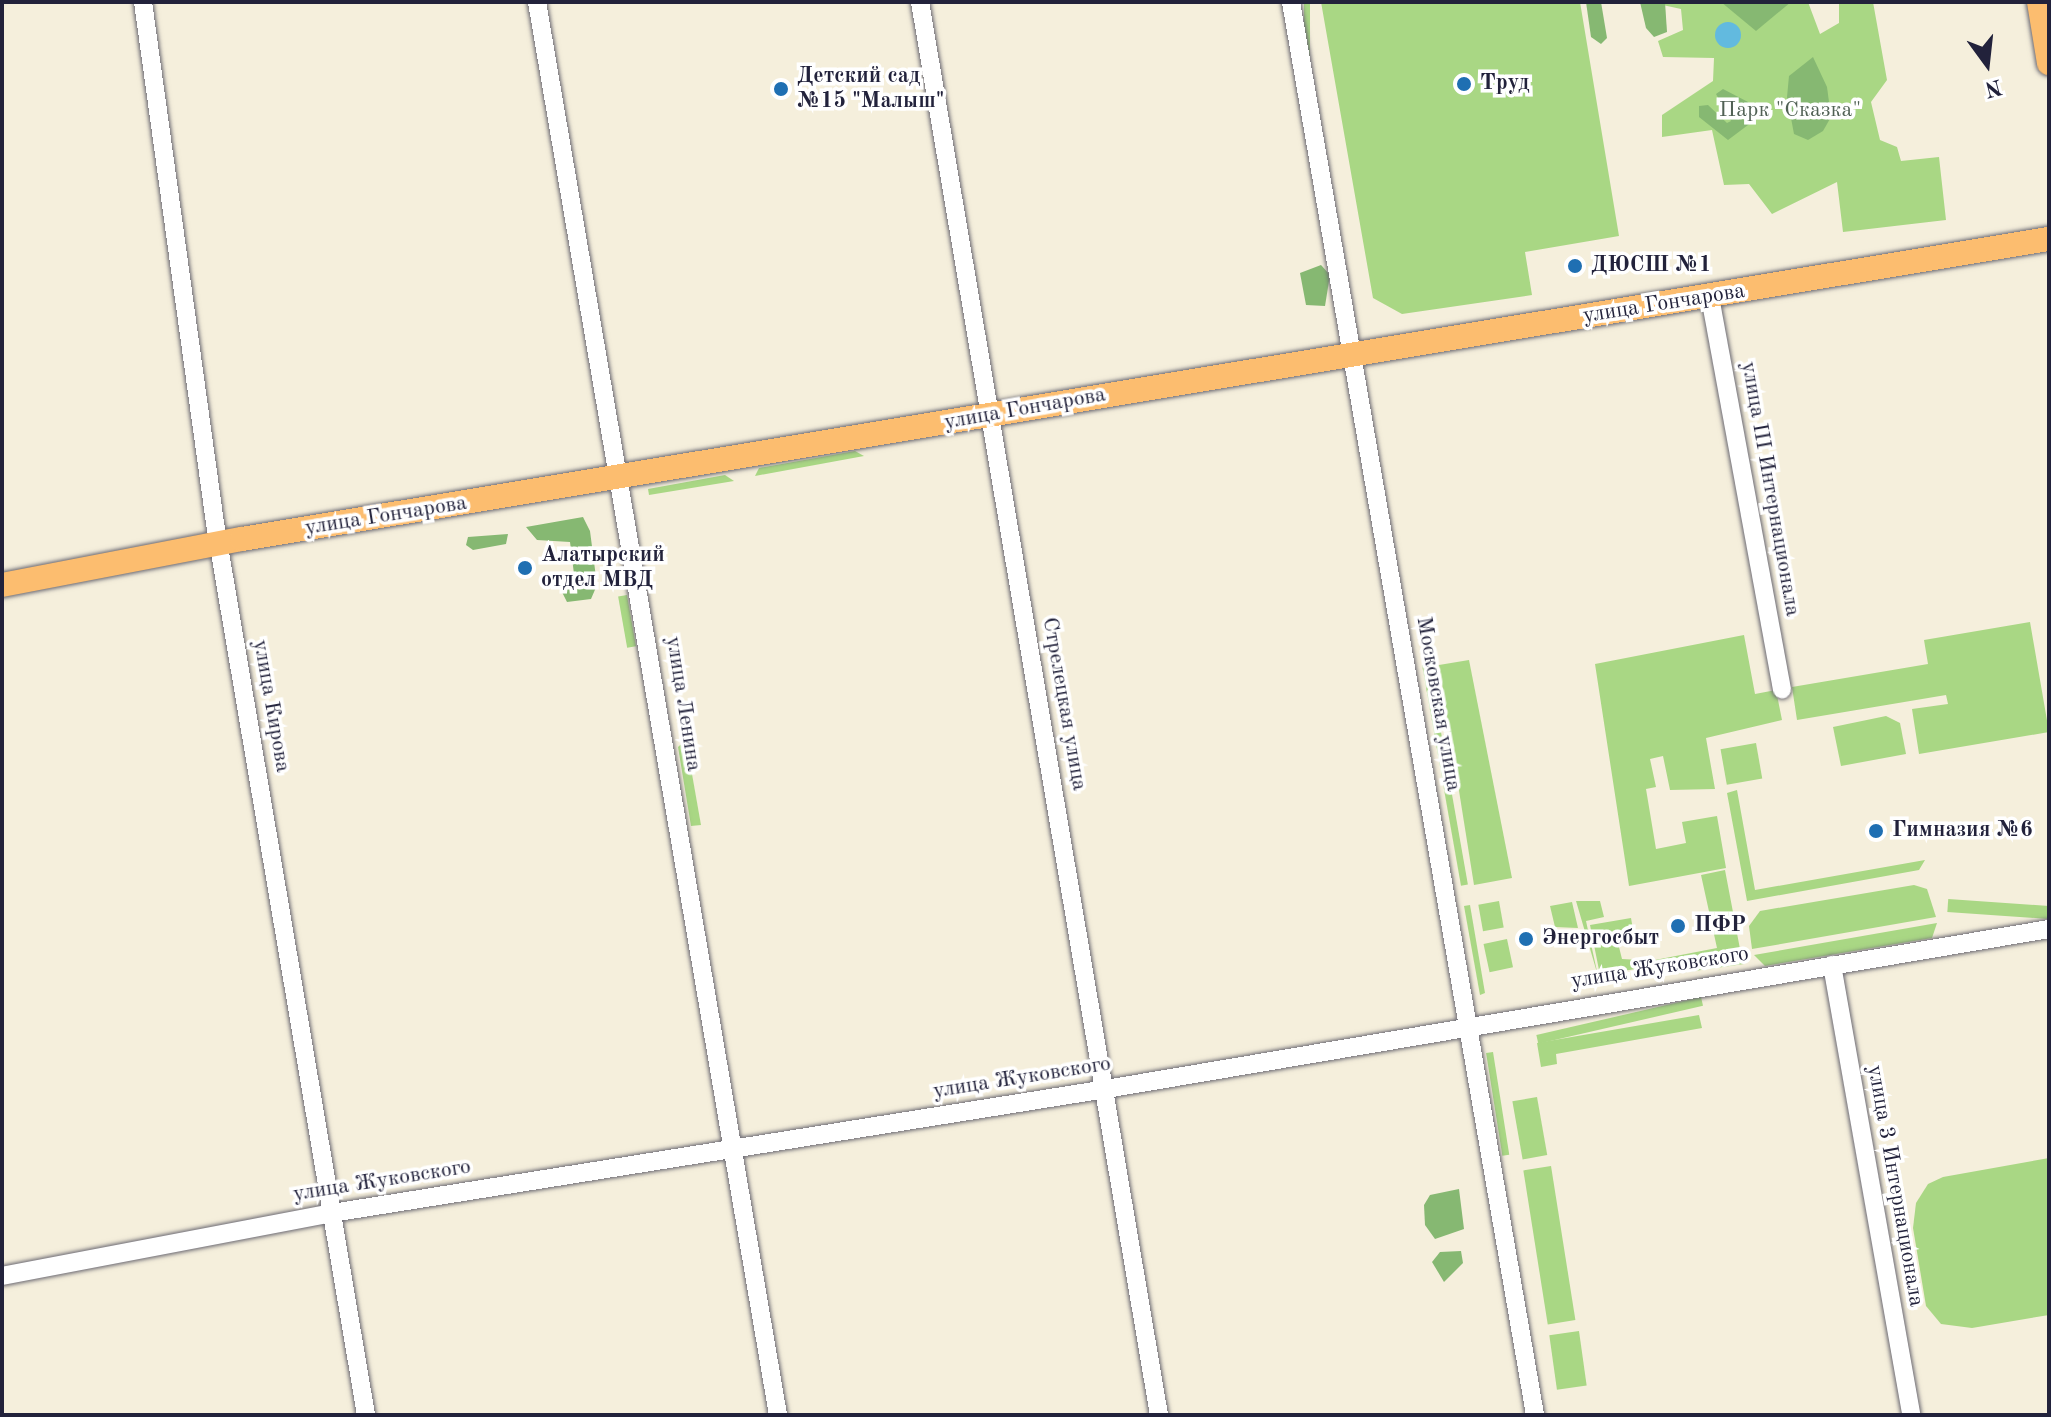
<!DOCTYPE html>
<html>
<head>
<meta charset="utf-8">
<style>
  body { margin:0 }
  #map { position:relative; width:2051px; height:1417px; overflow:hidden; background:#f5efdc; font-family:"Old Standard TT",serif }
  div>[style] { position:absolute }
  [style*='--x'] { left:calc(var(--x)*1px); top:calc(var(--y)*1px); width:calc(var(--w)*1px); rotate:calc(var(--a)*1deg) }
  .green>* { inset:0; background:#a9d784; transform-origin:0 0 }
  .forest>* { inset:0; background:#86b872 }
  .water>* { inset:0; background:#62badf }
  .round { border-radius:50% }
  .roads { filter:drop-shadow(0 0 2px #6c6a73) drop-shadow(0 0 2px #6c6a73) }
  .minor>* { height:18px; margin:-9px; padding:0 9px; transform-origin:9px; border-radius:9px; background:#fff }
  .major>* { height:24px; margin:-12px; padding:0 12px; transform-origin:12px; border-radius:12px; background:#fcbd6f }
  .dots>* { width:22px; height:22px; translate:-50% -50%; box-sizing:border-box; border:4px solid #fff; border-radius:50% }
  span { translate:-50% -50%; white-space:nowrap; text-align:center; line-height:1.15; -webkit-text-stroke:7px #fff; paint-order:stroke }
  .poi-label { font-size:22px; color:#22223b; font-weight:700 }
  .left { translate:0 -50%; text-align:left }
  .park-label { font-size:22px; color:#516155 }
  .street-label { font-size:22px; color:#22223b }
  .frame { position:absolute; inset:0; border:4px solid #22223b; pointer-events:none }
  .north { position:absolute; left:1947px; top:24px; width:80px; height:80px; -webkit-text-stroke:6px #fff; paint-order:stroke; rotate:165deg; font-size:22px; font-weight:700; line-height:32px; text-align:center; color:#22223b }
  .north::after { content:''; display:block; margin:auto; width:28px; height:36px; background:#22223b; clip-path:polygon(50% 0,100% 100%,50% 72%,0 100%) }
</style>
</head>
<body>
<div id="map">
  <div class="green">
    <div style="left:1304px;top:2px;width:6px;height:121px"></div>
    <div style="clip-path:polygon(1321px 2px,1580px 2px,1619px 236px,1525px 252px,1532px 295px,1402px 314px,1373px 298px)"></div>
    <div style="clip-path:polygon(1649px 2px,1808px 2px,1820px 34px,1839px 23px,1839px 2px,1873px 2px,1887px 80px,1871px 102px,1880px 140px,1897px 147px,1901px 161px,1939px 157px,1946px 220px,1843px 232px,1837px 182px,1772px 214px,1749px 184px,1724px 185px,1712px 130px,1662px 137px,1662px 115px,1713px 81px,1714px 58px,1663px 57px,1658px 41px,1683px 30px,1681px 9px)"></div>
    <div style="clip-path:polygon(855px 451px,864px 456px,755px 476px,759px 468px)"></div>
    <div style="clip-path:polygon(725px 475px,734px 481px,649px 495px,648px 489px)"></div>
    <div style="left:627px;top:595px;width:52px;height:9px;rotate:80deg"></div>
    <div style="clip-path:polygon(2030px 622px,2049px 732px,1919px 754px,1912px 709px,1948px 704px,1946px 695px,1797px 720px,1792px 687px,1928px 664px,1924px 640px)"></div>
    <div style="clip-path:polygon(1744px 635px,1755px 694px,1776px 690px,1782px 720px,1706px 738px,1715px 789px,1670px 790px,1663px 756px,1650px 759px,1656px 787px,1646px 789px,1656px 849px,1686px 843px,1682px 822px,1717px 816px,1726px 868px,1629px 886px,1595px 664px)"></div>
    <div style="clip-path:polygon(1469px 660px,1512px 878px,1474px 885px,1439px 665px)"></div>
    <div style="left:1429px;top:664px;width:224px;height:7px;rotate:80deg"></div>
    <div style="clip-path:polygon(1886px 716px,1900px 723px,1906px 754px,1841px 766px,1833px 727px)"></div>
    <div style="clip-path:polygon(686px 740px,701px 825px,691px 826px,678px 747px)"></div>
    <div style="left:1756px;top:743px;width:36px;height:36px;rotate:80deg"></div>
    <div style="clip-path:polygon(1737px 790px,1755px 890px,1925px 860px,1919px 870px,1747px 901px,1727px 793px)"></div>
    <div style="clip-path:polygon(1725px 870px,1740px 949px,1656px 965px,1655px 960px,1717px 948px,1701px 875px)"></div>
    <div style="clip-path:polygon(1914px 885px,1927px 889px,1936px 917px,1752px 949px,1749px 926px,1760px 911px)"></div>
    <div style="left:1499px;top:901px;width:27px;height:21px;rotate:80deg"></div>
    <div style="clip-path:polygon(1576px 901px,1600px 901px,1604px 917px,1586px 921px,1598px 976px)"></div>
    <div style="clip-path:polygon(1572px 902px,1578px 928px,1555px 927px,1550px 906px)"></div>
    <div style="clip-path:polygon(1470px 905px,1485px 993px,1480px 995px,1464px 906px)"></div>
    <div style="left:2049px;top:906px;width:13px;height:101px;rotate:94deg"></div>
    <div style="clip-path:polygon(1631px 918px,1634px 935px,1617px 939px,1622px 959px,1640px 960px,1641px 968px,1600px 975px,1590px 925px)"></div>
    <div style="clip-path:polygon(1937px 923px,1932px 938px,1765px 966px,1754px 955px)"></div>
    <div style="left:1507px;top:939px;width:29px;height:24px;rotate:78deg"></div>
    <div style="left:1743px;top:957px;width:7px;height:86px;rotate:82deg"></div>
    <div style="left:1701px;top:997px;width:9px;height:169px;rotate:77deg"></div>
    <div style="clip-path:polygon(1699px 1015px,1702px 1028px,1556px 1054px,1557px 1064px,1541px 1067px,1537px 1043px)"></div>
    <div style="left:1493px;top:1052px;width:104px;height:7px;rotate:81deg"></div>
    <div style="left:1537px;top:1097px;width:59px;height:25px;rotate:80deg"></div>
    <div style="clip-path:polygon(2049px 1158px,2049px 1315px,1972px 1328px,1941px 1324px,1926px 1306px,1913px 1228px,1916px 1203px,1928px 1184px,1943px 1177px)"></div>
    <div style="left:1551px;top:1166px;width:156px;height:28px;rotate:81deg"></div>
    <div style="left:1579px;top:1331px;width:55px;height:30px;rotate:82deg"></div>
  </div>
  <div class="forest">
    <div style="clip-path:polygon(1586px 2px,1601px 2px,1607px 38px,1601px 44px,1591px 37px)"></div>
    <div style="clip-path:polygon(1640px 2px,1665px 2px,1667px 32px,1654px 37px,1646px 28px)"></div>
    <div style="clip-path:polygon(1721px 2px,1791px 2px,1756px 31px)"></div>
    <div style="clip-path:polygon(1813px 57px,1827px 87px,1831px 117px,1823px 131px,1808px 140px,1794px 134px,1787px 97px,1789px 76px)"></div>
    <div style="clip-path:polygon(1723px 89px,1748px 102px,1752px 122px,1728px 140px,1699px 117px,1699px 106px,1708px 105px,1727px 123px,1731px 121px,1716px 94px)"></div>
    <div style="clip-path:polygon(1321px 265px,1330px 275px,1325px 306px,1306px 305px,1300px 273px)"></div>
    <div style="clip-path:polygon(583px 517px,590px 531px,597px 585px,591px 599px,567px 602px,562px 592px,575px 582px,570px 542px,537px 540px,526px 527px)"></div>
    <div style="clip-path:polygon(508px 534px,506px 544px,473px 550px,466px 545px,468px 537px)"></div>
    <div style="clip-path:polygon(1459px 1189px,1464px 1229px,1435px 1239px,1425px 1225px,1424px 1205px,1430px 1195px)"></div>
    <div style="clip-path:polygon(1461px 1251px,1463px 1263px,1444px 1282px,1432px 1262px,1440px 1252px)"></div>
  </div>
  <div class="water">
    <div class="round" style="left:1715px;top:22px;width:26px;height:26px"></div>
  </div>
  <div class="roads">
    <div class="minor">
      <div style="--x:143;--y:2;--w:526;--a:82.13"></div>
      <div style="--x:215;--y:523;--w:905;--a:80.39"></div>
      <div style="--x:537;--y:2;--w:1433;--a:80.32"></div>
      <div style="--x:920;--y:2;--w:1433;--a:80.4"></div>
      <div style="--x:1291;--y:2;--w:1434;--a:80.2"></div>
      <div style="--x:1710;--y:297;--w:399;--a:79.6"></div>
      <div style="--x:1832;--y:965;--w:457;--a:80"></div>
      <div style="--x:2;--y:1276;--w:336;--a:-10.8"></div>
      <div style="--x:332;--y:1213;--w:784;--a:-9.1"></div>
      <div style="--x:1106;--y:1089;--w:956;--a:-9.63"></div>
    </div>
    <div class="major">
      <div style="--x:2039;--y:2;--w:62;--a:80.7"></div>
      <div style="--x:2;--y:585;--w:244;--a:-10.9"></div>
      <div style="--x:242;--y:539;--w:1832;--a:-9.43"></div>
    </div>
  </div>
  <div class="dots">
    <div style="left:1464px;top:84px;background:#1f6fb2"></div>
    <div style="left:781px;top:89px;background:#1f6fb2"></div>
    <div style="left:1575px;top:266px;background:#1f6fb2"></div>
    <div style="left:525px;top:568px;background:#1f6fb2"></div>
    <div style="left:1876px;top:831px;background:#1f6fb2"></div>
    <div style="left:1678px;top:926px;background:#1f6fb2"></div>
    <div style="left:1526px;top:939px;background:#1f6fb2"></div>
  </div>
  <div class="poi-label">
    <span class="left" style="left:797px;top:89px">Детский сад<br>№15 "Малыш"</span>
    <span class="left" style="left:1480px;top:84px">Труд</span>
    <span class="left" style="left:1591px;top:266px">ДЮСШ №1</span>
    <span class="left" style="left:541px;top:568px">Алатырский<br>отдел МВД</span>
    <span class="left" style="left:1892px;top:831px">Гимназия №6</span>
    <span class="left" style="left:1694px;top:926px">ПФР</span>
    <span class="left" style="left:1542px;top:939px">Энергосбыт</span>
  </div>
  <div class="park-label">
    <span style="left:1790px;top:111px">Парк "Сказка"</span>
  </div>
  <div class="street-label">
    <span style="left:1664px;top:304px;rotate:-9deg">улица Гончарова</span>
    <span style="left:1025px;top:409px;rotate:-10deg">улица Гончарова</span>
    <span style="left:1770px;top:489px;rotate:80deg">улица III Интернационала</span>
    <span style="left:386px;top:516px;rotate:-9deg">улица Гончарова</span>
    <span style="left:683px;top:704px;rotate:81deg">улица Ленина</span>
    <span style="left:1064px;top:704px;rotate:80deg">Стрелецкая улица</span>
    <span style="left:1438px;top:704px;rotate:80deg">Московская улица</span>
    <span style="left:271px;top:706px;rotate:80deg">улица Кирова</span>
    <span style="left:1660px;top:968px;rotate:-9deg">улица Жуковского</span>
    <span style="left:1022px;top:1078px;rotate:-9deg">улица Жуковского</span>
    <span style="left:382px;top:1181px;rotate:-9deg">улица Жуковского</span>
    <span style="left:1895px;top:1186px;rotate:80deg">улица 3 Интернационала</span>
  </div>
  <div class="frame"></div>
  <div class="north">N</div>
</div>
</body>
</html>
